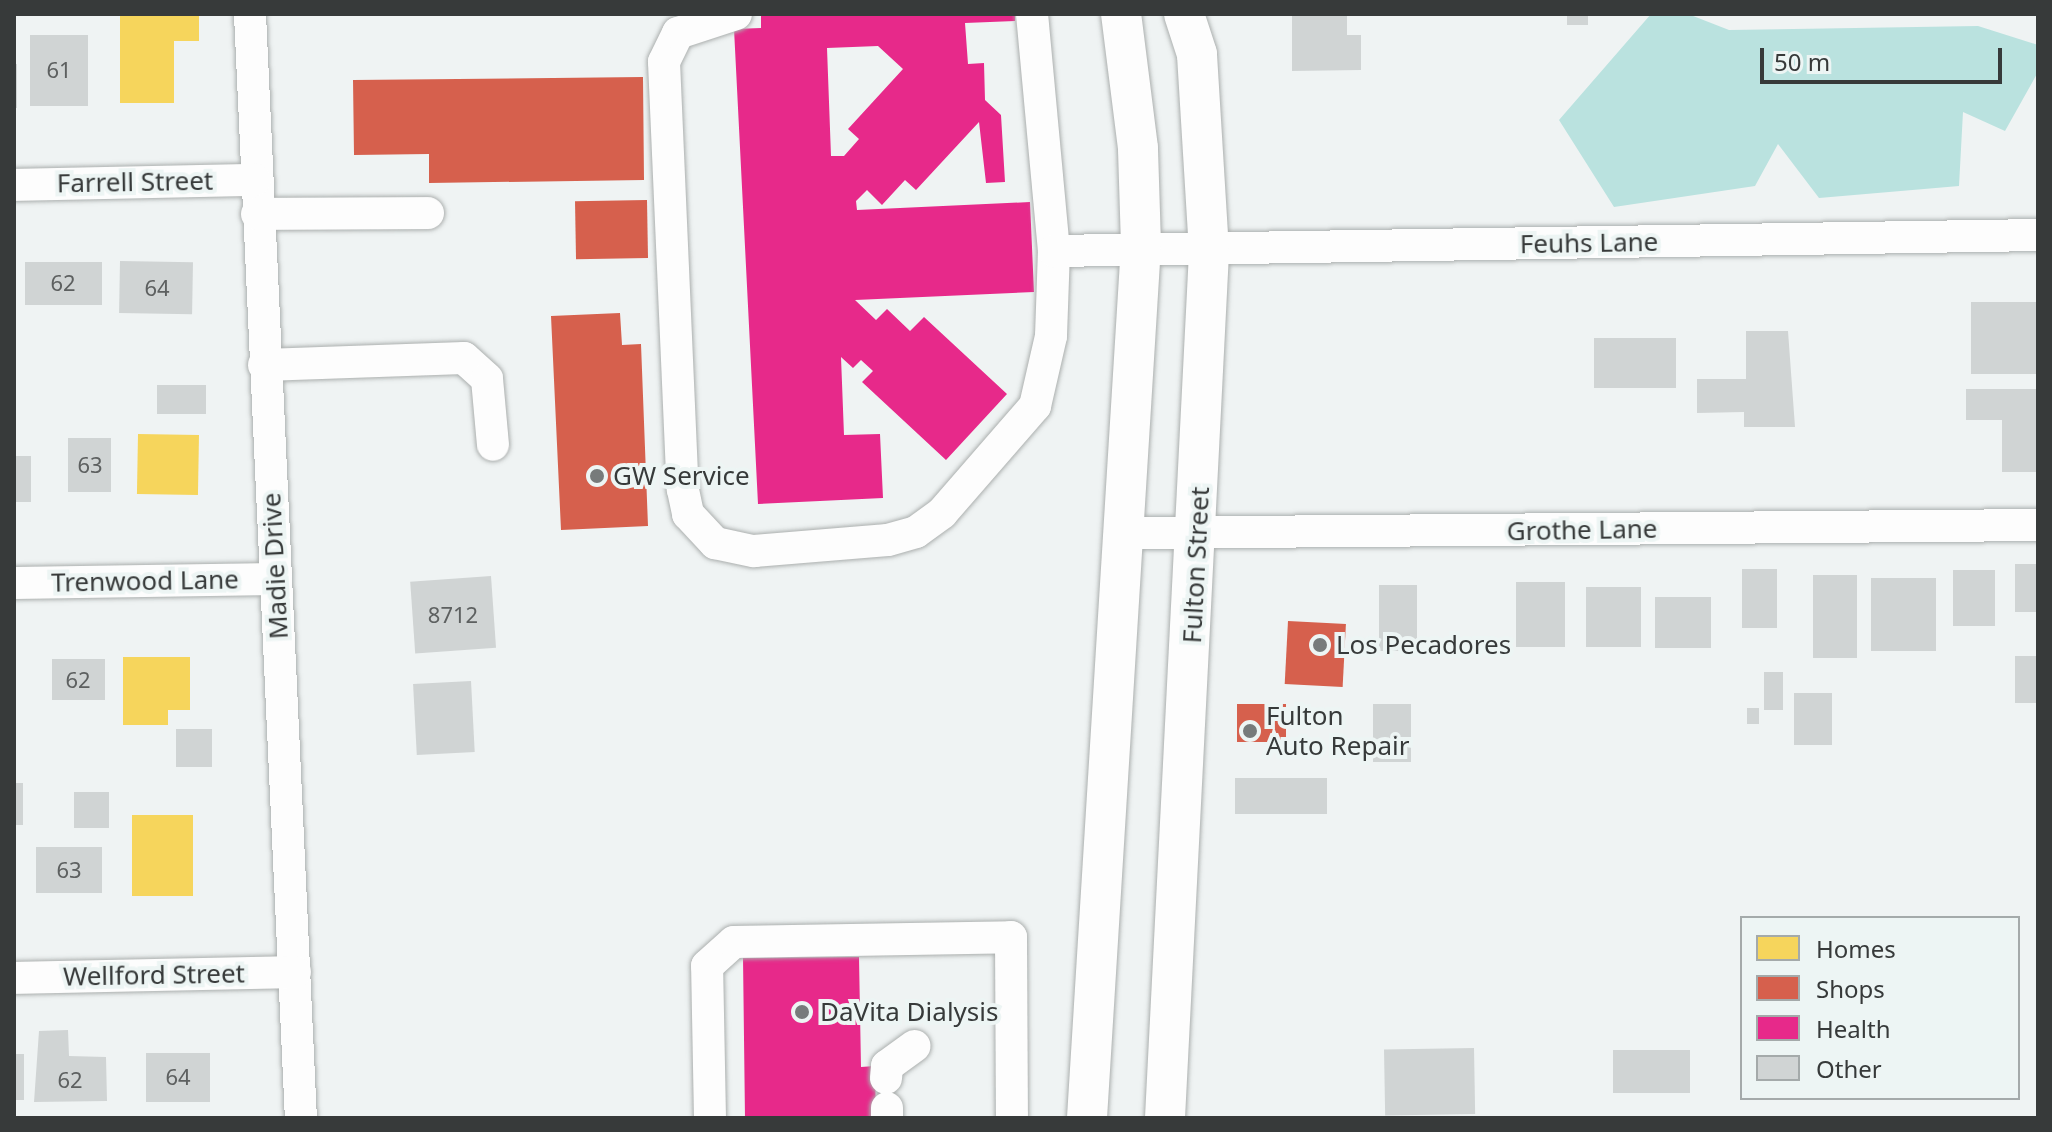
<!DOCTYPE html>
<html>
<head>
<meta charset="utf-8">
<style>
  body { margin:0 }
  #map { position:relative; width:2052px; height:1132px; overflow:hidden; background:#eff3f3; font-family:"Noto Sans",sans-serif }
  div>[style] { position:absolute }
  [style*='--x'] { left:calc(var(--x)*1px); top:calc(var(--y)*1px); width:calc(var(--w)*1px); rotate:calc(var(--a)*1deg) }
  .green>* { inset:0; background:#bae2df }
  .homes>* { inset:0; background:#f6d55c; transform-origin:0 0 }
  .shops>* { inset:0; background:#d6604d; transform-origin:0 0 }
  .health>* { inset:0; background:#e7298a }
  .building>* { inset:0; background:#d0d4d4; transform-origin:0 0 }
  .roads { filter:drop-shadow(0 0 2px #abafae) drop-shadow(0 0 2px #abafae) }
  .minor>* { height:32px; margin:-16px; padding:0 16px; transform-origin:16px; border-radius:16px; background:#fdfdfd }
  .major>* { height:40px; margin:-20px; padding:0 20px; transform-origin:20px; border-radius:20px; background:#fdfdfd }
  .dots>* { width:22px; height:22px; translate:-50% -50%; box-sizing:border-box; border:4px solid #edf5f4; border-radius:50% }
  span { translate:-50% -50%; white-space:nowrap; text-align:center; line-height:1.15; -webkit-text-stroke:8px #edf5f4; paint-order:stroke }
  .number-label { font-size:22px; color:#5d6060 }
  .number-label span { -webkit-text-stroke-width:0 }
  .street-label { font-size:26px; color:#373a3a }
  .poi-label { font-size:26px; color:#373a3a }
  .left { translate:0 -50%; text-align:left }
  .frame { position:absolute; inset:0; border:16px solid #373a3a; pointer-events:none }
  .legend { position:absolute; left:1740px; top:916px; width:280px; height:184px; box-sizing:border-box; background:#edf5f4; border:2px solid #a4aaaa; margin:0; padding:10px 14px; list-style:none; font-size:24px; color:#373a3a }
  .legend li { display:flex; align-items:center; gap:16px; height:40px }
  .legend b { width:40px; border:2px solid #a4aaaa }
  .scale { position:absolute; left:1760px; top:48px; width:242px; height:36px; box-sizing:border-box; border:4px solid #373a3a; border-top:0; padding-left:10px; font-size:24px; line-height:28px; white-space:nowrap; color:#373a3a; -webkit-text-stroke:6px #edf5f4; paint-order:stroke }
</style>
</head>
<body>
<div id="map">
  <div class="green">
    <div style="clip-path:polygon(1651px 14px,1688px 14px,1729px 30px,1978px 26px,2038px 45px,2038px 72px,2005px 131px,1963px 112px,1959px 186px,1819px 198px,1778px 144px,1755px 186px,1614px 207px,1559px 120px)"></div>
  </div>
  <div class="homes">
    <div style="clip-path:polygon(120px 14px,199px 14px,199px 41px,174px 41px,174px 103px,120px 103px)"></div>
    <div style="left:138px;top:434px;width:61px;height:60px;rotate:1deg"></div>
    <div style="clip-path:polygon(123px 657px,190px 657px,190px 710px,168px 710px,168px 725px,123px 725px)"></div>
    <div style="left:132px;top:815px;width:61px;height:81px"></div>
  </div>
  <div class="shops">
    <div style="clip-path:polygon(643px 77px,644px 180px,429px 183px,429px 154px,354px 155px,353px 80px)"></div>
    <div style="left:647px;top:200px;width:58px;height:72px;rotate:89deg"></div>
    <div style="clip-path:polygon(620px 313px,622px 345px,641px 344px,648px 526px,561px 530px,551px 316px)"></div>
    <div style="left:1288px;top:621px;width:58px;height:63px;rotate:3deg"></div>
    <div style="left:1237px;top:704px;width:49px;height:38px"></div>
  </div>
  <div class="health">
    <div style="clip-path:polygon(evenodd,761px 14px,1015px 14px,1015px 21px,965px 23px,968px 64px,984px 63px,985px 100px,1001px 115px,1005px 182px,986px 183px,979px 122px,916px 190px,905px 180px,882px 205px,867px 190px,856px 201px,857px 210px,1030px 202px,1034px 292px,855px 300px,876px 320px,887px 309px,910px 331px,924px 317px,1007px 394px,946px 460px,862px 382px,873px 371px,861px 360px,853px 368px,841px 357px,844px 435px,880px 434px,883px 498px,758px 504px,734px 29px,761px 28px,761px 14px,878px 46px,903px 69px,848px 129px,859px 139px,844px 156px,831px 156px,827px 48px,878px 46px)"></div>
    <div style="clip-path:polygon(859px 957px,861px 1067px,875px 1066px,876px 1118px,745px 1118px,743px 958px)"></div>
  </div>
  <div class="building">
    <div style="clip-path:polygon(1292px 14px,1347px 14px,1347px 35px,1361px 35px,1361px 70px,1292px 71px)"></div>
    <div style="left:1567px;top:14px;width:21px;height:11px"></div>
    <div style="left:30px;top:35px;width:58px;height:71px"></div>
    <div style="left:14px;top:64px;width:3px;height:44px"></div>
    <div style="left:120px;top:261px;width:73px;height:52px;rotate:1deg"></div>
    <div style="left:25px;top:262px;width:77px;height:43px"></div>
    <div style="left:1971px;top:302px;width:67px;height:72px"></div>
    <div style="clip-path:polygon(1746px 331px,1788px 331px,1795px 427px,1744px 427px,1744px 412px,1697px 413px,1697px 379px,1746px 379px)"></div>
    <div style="left:1594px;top:338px;width:82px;height:50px"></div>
    <div style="left:157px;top:385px;width:49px;height:29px"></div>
    <div style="clip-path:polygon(1966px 389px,2038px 389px,2038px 472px,2002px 472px,2002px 420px,1966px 420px)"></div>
    <div style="left:68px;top:438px;width:43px;height:54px"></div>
    <div style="left:14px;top:456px;width:17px;height:46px"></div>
    <div style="left:2015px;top:564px;width:23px;height:48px"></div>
    <div style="left:1742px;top:569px;width:35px;height:59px"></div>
    <div style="left:1953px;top:570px;width:42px;height:56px"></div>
    <div style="left:1813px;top:575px;width:44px;height:83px"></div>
    <div style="left:491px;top:576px;width:72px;height:81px;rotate:86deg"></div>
    <div style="left:1871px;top:578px;width:65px;height:73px"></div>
    <div style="left:1516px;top:582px;width:49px;height:65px"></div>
    <div style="left:1379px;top:585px;width:38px;height:66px"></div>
    <div style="left:1586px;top:587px;width:55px;height:60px"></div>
    <div style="left:1655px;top:597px;width:56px;height:51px"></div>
    <div style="left:2015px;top:656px;width:23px;height:47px"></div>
    <div style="left:52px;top:659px;width:53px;height:41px"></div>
    <div style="left:1764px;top:672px;width:19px;height:38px"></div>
    <div style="left:471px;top:681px;width:71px;height:58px;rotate:87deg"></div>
    <div style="left:1794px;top:693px;width:38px;height:52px"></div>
    <div style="left:1373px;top:704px;width:38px;height:58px"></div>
    <div style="left:1747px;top:708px;width:12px;height:16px"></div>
    <div style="left:176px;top:729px;width:36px;height:38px"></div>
    <div style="left:1235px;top:778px;width:92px;height:36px"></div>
    <div style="left:14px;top:783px;width:9px;height:42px"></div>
    <div style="left:74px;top:792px;width:35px;height:36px"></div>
    <div style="left:36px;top:847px;width:66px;height:46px"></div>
    <div style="clip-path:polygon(68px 1030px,69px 1056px,106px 1057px,107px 1101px,34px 1102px,39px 1031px)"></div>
    <div style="left:1474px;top:1048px;width:66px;height:90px;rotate:89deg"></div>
    <div style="left:1690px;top:1050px;width:43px;height:77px;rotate:90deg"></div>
    <div style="left:146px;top:1053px;width:64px;height:49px"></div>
    <div style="left:14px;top:1054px;width:10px;height:46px"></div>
  </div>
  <div class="roads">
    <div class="minor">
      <div style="--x:250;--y:14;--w:1105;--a:87.36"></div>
      <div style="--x:736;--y:14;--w:61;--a:161.9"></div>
      <div style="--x:678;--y:33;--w:32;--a:116"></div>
      <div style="--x:664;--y:62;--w:428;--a:87.5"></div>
      <div style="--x:683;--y:490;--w:25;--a:78"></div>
      <div style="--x:688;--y:514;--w:40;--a:47"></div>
      <div style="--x:715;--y:543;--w:40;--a:12"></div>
      <div style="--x:754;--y:551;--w:134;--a:-4.7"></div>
      <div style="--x:888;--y:540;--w:29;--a:-16"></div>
      <div style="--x:916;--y:532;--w:32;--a:-36"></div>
      <div style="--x:942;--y:513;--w:142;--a:-49"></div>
      <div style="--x:1035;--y:406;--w:72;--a:-77.1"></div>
      <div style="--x:1051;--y:336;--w:85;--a:-88"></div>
      <div style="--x:1032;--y:14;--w:238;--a:84.7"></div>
      <div style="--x:1054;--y:251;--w:984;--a:-0.93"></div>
      <div style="--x:14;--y:185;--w:241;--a:-1.2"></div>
      <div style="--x:257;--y:214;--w:171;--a:-0.3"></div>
      <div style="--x:264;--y:365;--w:200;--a:-2"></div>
      <div style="--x:464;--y:358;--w:31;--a:42"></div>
      <div style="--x:487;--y:379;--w:66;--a:84.8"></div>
      <div style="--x:1125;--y:533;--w:913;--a:-0.5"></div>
      <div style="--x:14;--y:583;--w:262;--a:-0.9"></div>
      <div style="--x:14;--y:978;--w:281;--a:-1.2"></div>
      <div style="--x:886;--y:1078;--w:12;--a:-85"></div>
      <div style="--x:887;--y:1066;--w:34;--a:-36"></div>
      <div style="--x:887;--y:1108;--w:10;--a:90"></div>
      <div style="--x:710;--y:1118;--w:152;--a:-91.1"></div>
      <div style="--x:707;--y:966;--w:36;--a:-42"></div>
      <div style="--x:734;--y:942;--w:277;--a:-1"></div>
      <div style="--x:1011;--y:937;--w:181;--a:89.7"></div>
    </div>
    <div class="major">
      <div style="--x:1087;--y:1118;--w:875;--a:-86.46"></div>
      <div style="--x:1141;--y:245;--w:97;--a:-91.8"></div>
      <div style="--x:1138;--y:148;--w:135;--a:-97.2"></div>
      <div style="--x:1165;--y:1118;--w:868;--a:-87.09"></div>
      <div style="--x:1209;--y:251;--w:197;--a:-93.5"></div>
      <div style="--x:1197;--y:54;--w:42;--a:-108"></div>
    </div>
  </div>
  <div class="dots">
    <div style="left:597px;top:476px;background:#777b7b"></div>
    <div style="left:1320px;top:645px;background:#777b7b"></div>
    <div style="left:1250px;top:731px;background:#777b7b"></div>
    <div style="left:802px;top:1012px;background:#777b7b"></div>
  </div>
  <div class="number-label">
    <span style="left:59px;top:70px">61</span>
    <span style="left:63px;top:283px">62</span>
    <span style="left:157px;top:288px">64</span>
    <span style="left:90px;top:465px">63</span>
    <span style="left:453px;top:615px">8712</span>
    <span style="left:78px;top:680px">62</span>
    <span style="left:69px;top:870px">63</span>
    <span style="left:178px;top:1077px">64</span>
    <span style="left:70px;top:1080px">62</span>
  </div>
  <div class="street-label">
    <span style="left:135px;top:182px;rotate:-1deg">Farrell Street</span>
    <span style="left:1589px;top:243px;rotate:-1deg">Feuhs Lane</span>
    <span style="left:1582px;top:530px;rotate:-1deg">Grothe Lane</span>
    <span style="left:1196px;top:565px;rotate:-87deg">Fulton Street</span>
    <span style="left:275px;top:566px;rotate:-93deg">Madie Drive</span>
    <span style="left:145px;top:581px;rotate:-1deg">Trenwood Lane</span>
    <span style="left:154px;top:975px;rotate:-1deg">Wellford Street</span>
  </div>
  <div class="poi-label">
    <span class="left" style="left:613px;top:476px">GW Service</span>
    <span class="left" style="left:1336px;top:645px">Los Pecadores</span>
    <span class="left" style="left:1266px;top:731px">Fulton<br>Auto Repair</span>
    <span class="left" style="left:820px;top:1012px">DaVita Dialysis</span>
  </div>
  <div class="frame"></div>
  <ul class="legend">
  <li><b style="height:22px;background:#f6d55c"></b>Homes</li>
  <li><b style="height:22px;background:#d6604d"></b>Shops</li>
  <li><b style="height:22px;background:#e7298a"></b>Health</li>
  <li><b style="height:22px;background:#d0d4d4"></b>Other</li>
  </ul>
  <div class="scale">50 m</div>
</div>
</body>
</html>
